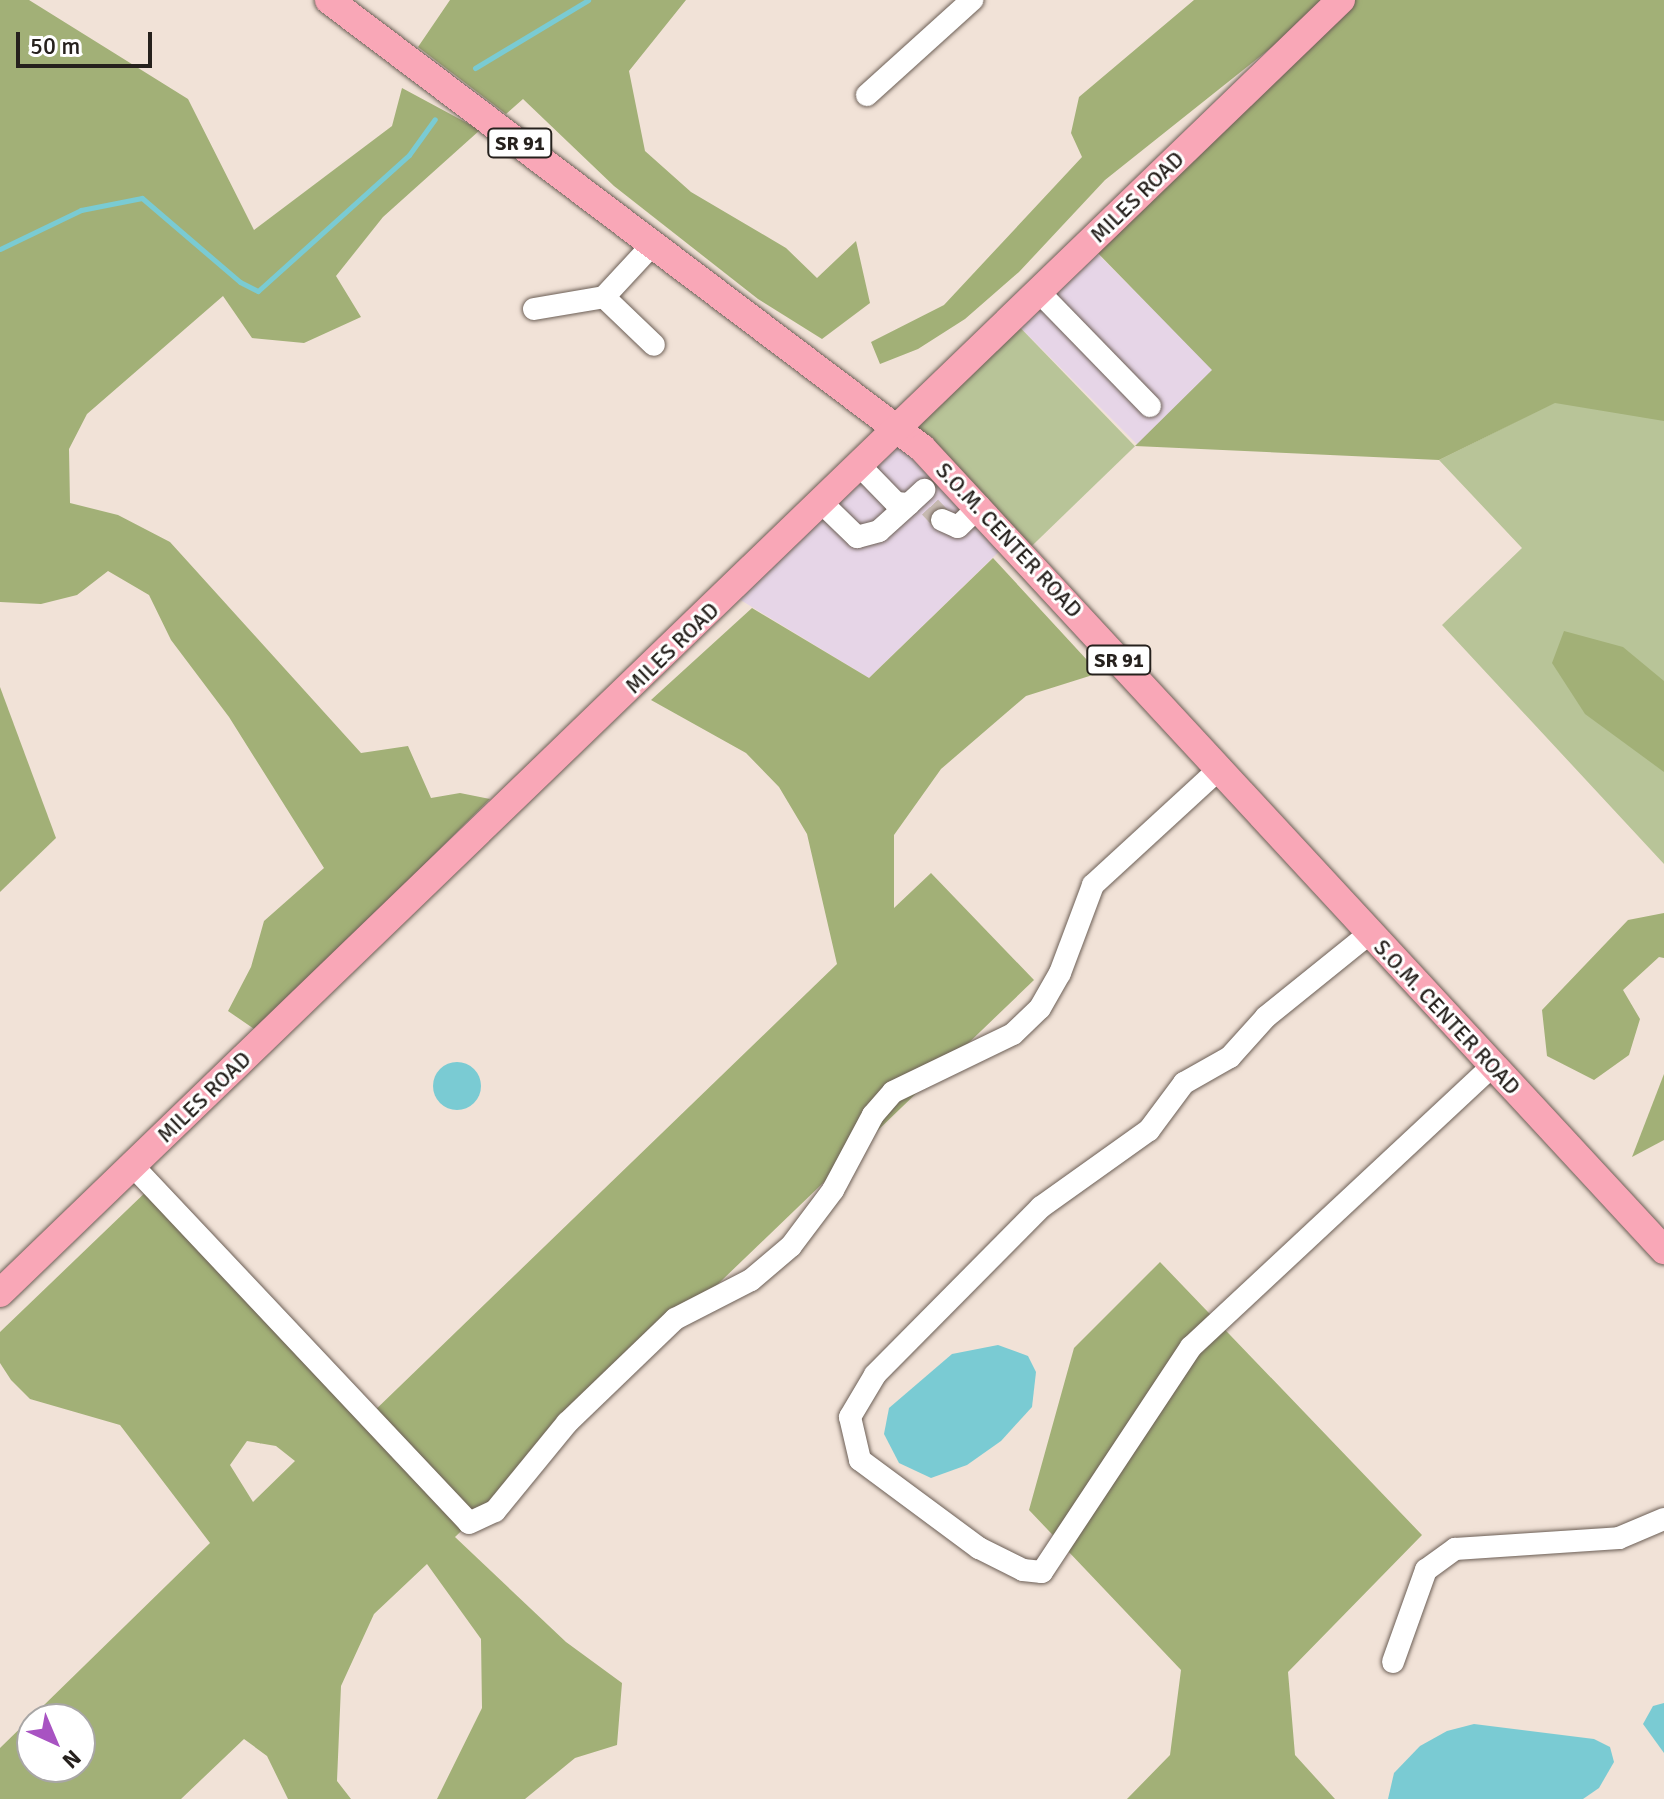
<!DOCTYPE html>
<html>
<head>
<meta charset="utf-8">
<style>
  body { margin:0 }
  #map { position:relative; width:1664px; height:1799px; overflow:hidden; background:#f1e2d7; font-family:Signika,sans-serif }
  div>[style] { position:absolute }
  [style*='--x'] { left:calc(var(--x)*1px); top:calc(var(--y)*1px); width:calc(var(--w)*1px); rotate:calc(var(--a)*1deg) }
  .commercial>* { inset:0; background:#e6d5e7; transform-origin:0 0 }
  .green>* { inset:0; background:#b8c498; transform-origin:0 0 }
  .forest>* { inset:0; background:#a2b077 }
  .water>* { inset:0; background:#7acbd3 }
  .round { border-radius:50% }
  .stream>* { height:5px; margin:-2.5px; padding:0 2.5px; transform-origin:2.5px; border-radius:2.5px; background:#7acbd3 }
  .minor-tunnel>* { height:22px; margin-top:-11px; transform-origin:0; background:repeating-linear-gradient(90deg,#c8bbb2 0 22px,transparent 0 33px) }
  .roads { filter:drop-shadow(0 0 2px #6c5f56) drop-shadow(0 0 2px #6c5f56) }
  .minor>* { height:22px; margin:-11px; padding:0 11px; transform-origin:11px; border-radius:11px; background:#fff }
  .major>* { height:28px; margin:-14px; padding:0 14px; transform-origin:14px; border-radius:14px; background:#f9a7b7 }
  span { translate:-50% -50%; white-space:nowrap; text-align:center; line-height:1.15; -webkit-text-stroke:6px #fff; paint-order:stroke }
  .shield-label span { padding:2px 6px; background:#fff; border:2px solid; border-radius:6px; -webkit-text-stroke-width:0 }
  .shield-label { font-size:20px; color:#26211d; font-weight:700 }
  .street-label { font-size:22px; color:#26211d }
  .north { position:absolute; left:16px; top:1703px; width:80px; height:80px; box-sizing:border-box; background:#fff; border:2px solid #a8a6a5; border-radius:50%; rotate:136deg; font-size:22px; font-weight:700; line-height:32px; text-align:center; color:#26211d }
  .north::after { content:''; display:block; margin:auto; width:28px; height:36px; background:#a853c2; clip-path:polygon(50% 0,100% 100%,50% 72%,0 100%) }
  .scale { position:absolute; left:16px; top:32px; width:136px; height:36px; box-sizing:border-box; border:4px solid #26211d; border-top:0; padding-left:10px; font-size:24px; line-height:28px; white-space:nowrap; color:#26211d; -webkit-text-stroke:6px #fff; paint-order:stroke }
</style>
</head>
<body>
<div id="map">
  <div class="commercial">
    <div style="left:1088px;top:244px;width:177px;height:107px;rotate:45deg"></div>
    <div style="clip-path:polygon(899px 427px,1011px 540px,869px 678px,729px 593px)"></div>
  </div>
  <div class="green">
    <div style="left:1012px;top:319px;width:177px;height:156px;rotate:46deg"></div>
    <div style="clip-path:polygon(1664px 348px,1664px 864px,1442px 625px,1522px 548px,1439px 460px)"></div>
  </div>
  <div class="forest">
    <div style="clip-path:polygon(0 0,29px 0,188px 99px,254px 230px,392px 126px,402px 88px,480px 130px,383px 217px,336px 276px,361px 317px,304px 343px,252px 338px,223px 296px,87px 414px,69px 449px,70px 503px,118px 515px,170px 542px,361px 753px,408px 746px,431px 798px,460px 793px,490px 799px,257px 1031px,228px 1011px,251px 967px,264px 921px,324px 868px,229px 717px,171px 640px,149px 595px,108px 571px,77px 595px,41px 604px,0 602px)"></div>
    <div style="clip-path:polygon(450px 0,686px 0,629px 71px,645px 151px,691px 192px,786px 248px,817px 278px,856px 241px,870px 303px,822px 339px,758px 299px,614px 186px,523px 99px,506px 114px,418px 47px)"></div>
    <div style="clip-path:polygon(1194px 0,1331px 0,1105px 180px,1019px 272px,965px 319px,918px 349px,880px 364px,871px 342px,944px 305px,1082px 157px,1071px 133px,1079px 97px)"></div>
    <div style="clip-path:polygon(1341px 0,1664px 0,1664px 421px,1555px 403px,1439px 460px,1135px 446px,1212px 370px,1089px 244px)"></div>
    <div style="clip-path:polygon(evenodd,993px 558px,1099px 673px,1026px 696px,941px 769px,894px 835px,894px 908px,931px 873px,1034px 980px,455px 1537px,566px 1642px,622px 1683px,617px 1745px,575px 1758px,525px 1799px,437px 1799px,482px 1708px,481px 1639px,427px 1564px,374px 1614px,341px 1686px,337px 1781px,351px 1799px,288px 1799px,267px 1756px,244px 1739px,181px 1799px,0 1799px,0 1748px,210px 1543px,120px 1425px,30px 1399px,11px 1380px,0 1363px,0 1332px,152px 1186px,369px 1416px,837px 964px,807px 834px,779px 787px,746px 753px,651px 700px,752px 608px,869px 678px,993px 558px,247px 1441px,276px 1446px,295px 1461px,253px 1502px,230px 1465px,247px 1441px,993px 558px,32px 1719px,80px 1719px,80px 1767px,32px 1767px,32px 1719px)"></div>
    <div style="clip-path:polygon(1564px 631px,1623px 647px,1664px 681px,1664px 772px,1585px 714px,1552px 663px)"></div>
    <div style="clip-path:polygon(0 687px,56px 838px,0 892px)"></div>
    <div style="clip-path:polygon(1664px 913px,1664px 958px,1659px 957px,1623px 990px,1640px 1019px,1629px 1055px,1594px 1080px,1547px 1056px,1542px 1010px,1628px 920px)"></div>
    <div style="clip-path:polygon(1664px 1074px,1664px 1140px,1632px 1157px)"></div>
    <div style="clip-path:polygon(1160px 1262px,1422px 1535px,1288px 1672px,1295px 1755px,1335px 1799px,1127px 1799px,1170px 1755px,1181px 1670px,1029px 1510px,1074px 1348px)"></div>
  </div>
  <div class="water">
    <div class="round" style="left:433px;top:1062px;width:48px;height:48px"></div>
    <div style="clip-path:polygon(998px 1345px,1028px 1356px,1036px 1372px,1032px 1407px,1001px 1441px,967px 1465px,931px 1478px,899px 1463px,884px 1434px,889px 1408px,952px 1354px)"></div>
    <div style="clip-path:polygon(1664px 1703px,1664px 1753px,1643px 1724px,1653px 1706px)"></div>
    <div style="clip-path:polygon(1474px 1724px,1594px 1739px,1610px 1747px,1614px 1762px,1599px 1788px,1583px 1799px,1388px 1799px,1394px 1773px,1420px 1746px,1447px 1731px)"></div>
  </div>
  <div class="stream">
    <div style="--x:475;--y:68;--w:132;--a:-31"></div>
    <div style="--x:0;--y:249;--w:90;--a:-25.7"></div>
    <div style="--x:81;--y:210;--w:62;--a:-11.1"></div>
    <div style="--x:142;--y:198;--w:129;--a:40.6"></div>
    <div style="--x:240;--y:282;--w:20;--a:27"></div>
    <div style="--x:258;--y:291;--w:203;--a:-42"></div>
    <div style="--x:409;--y:155;--w:44;--a:-54.2"></div>
  </div>
  <div class="minor-tunnel">
    <div style="--x:930;--y:507;--w:18;--a:47"></div>
  </div>
  <div class="roads">
    <div class="minor">
      <div style="--x:867;--y:95;--w:142;--a:-42.1"></div>
      <div style="--x:1039;--y:292;--w:159;--a:45.8"></div>
      <div style="--x:604;--y:297;--w:69;--a:43.8"></div>
      <div style="--x:534;--y:309;--w:71;--a:-9.7"></div>
      <div style="--x:604;--y:297;--w:74;--a:-47.2"></div>
      <div style="--x:860;--y:466;--w:52;--a:45.8"></div>
      <div style="--x:896;--y:503;--w:13;--a:4"></div>
      <div style="--x:909;--y:504;--w:21;--a:-43"></div>
      <div style="--x:822;--y:503;--w:49;--a:44.2"></div>
      <div style="--x:857;--y:537;--w:23;--a:-15"></div>
      <div style="--x:879;--y:531;--w:40;--a:-42"></div>
      <div style="--x:942;--y:520;--w:17;--a:24"></div>
      <div style="--x:958;--y:527;--w:30;--a:-44"></div>
      <div style="--x:1370;--y:933;--w:134;--a:141.1"></div>
      <div style="--x:1266;--y:1017;--w:54;--a:132"></div>
      <div style="--x:1230;--y:1057;--w:53;--a:150.5"></div>
      <div style="--x:1184;--y:1083;--w:59;--a:126.7"></div>
      <div style="--x:1149;--y:1130;--w:133;--a:144.5"></div>
      <div style="--x:1041;--y:1207;--w:236;--a:134.7"></div>
      <div style="--x:875;--y:1375;--w:49;--a:120.8"></div>
      <div style="--x:850;--y:1417;--w:44;--a:76.9"></div>
      <div style="--x:860;--y:1460;--w:148;--a:36.5"></div>
      <div style="--x:979;--y:1548;--w:49;--a:26.6"></div>
      <div style="--x:1023;--y:1570;--w:19;--a:6"></div>
      <div style="--x:1042;--y:1572;--w:270;--a:-56.5"></div>
      <div style="--x:1191;--y:1347;--w:412;--a:-43"></div>
      <div style="--x:133;--y:1166;--w:490;--a:46.7"></div>
      <div style="--x:469;--y:1523;--w:29;--a:-25"></div>
      <div style="--x:495;--y:1511;--w:114;--a:-50.7"></div>
      <div style="--x:567;--y:1423;--w:150;--a:-43.9"></div>
      <div style="--x:675;--y:1319;--w:85;--a:-27.2"></div>
      <div style="--x:751;--y:1280;--w:52;--a:-40.4"></div>
      <div style="--x:791;--y:1246;--w:70;--a:-53.1"></div>
      <div style="--x:833;--y:1190;--w:85;--a:-61.9"></div>
      <div style="--x:873;--y:1115;--w:30;--a:-49"></div>
      <div style="--x:893;--y:1092;--w:133;--a:-25.8"></div>
      <div style="--x:1013;--y:1034;--w:37;--a:-44"></div>
      <div style="--x:1040;--y:1008;--w:40;--a:-60.3"></div>
      <div style="--x:1060;--y:973;--w:94;--a:-69.4"></div>
      <div style="--x:1093;--y:885;--w:171;--a:-42.6"></div>
      <div style="--x:1393;--y:1662;--w:98;--a:-70.3"></div>
      <div style="--x:1426;--y:1570;--w:36;--a:-36"></div>
      <div style="--x:1455;--y:1549;--w:164;--a:-3.8"></div>
      <div style="--x:1619;--y:1538;--w:49;--a:-22.9"></div>
    </div>
    <div class="major">
      <div style="--x:329;--y:0;--w:743;--a:37.07"></div>
      <div style="--x:922;--y:448;--w:1093;--a:47.23"></div>
      <div style="--x:0;--y:1293;--w:1863;--a:-43.96"></div>
    </div>
  </div>
  <div class="shield-label">
    <span style="left:520px;top:143px">SR 91</span>
    <span style="left:1119px;top:660px">SR 91</span>
  </div>
  <div class="street-label">
    <span style="left:1137px;top:197px;rotate:-44deg">MILES ROAD</span>
    <span style="left:1009px;top:540px;rotate:47deg">S.O.M. CENTER ROAD</span>
    <span style="left:672px;top:648px;rotate:-44deg">MILES ROAD</span>
    <span style="left:1447px;top:1017px;rotate:47deg">S.O.M. CENTER ROAD</span>
    <span style="left:204px;top:1097px;rotate:-44deg">MILES ROAD</span>
  </div>
  <div class="north">N</div>
  <div class="scale">50 m</div>
</div>
</body>
</html>
